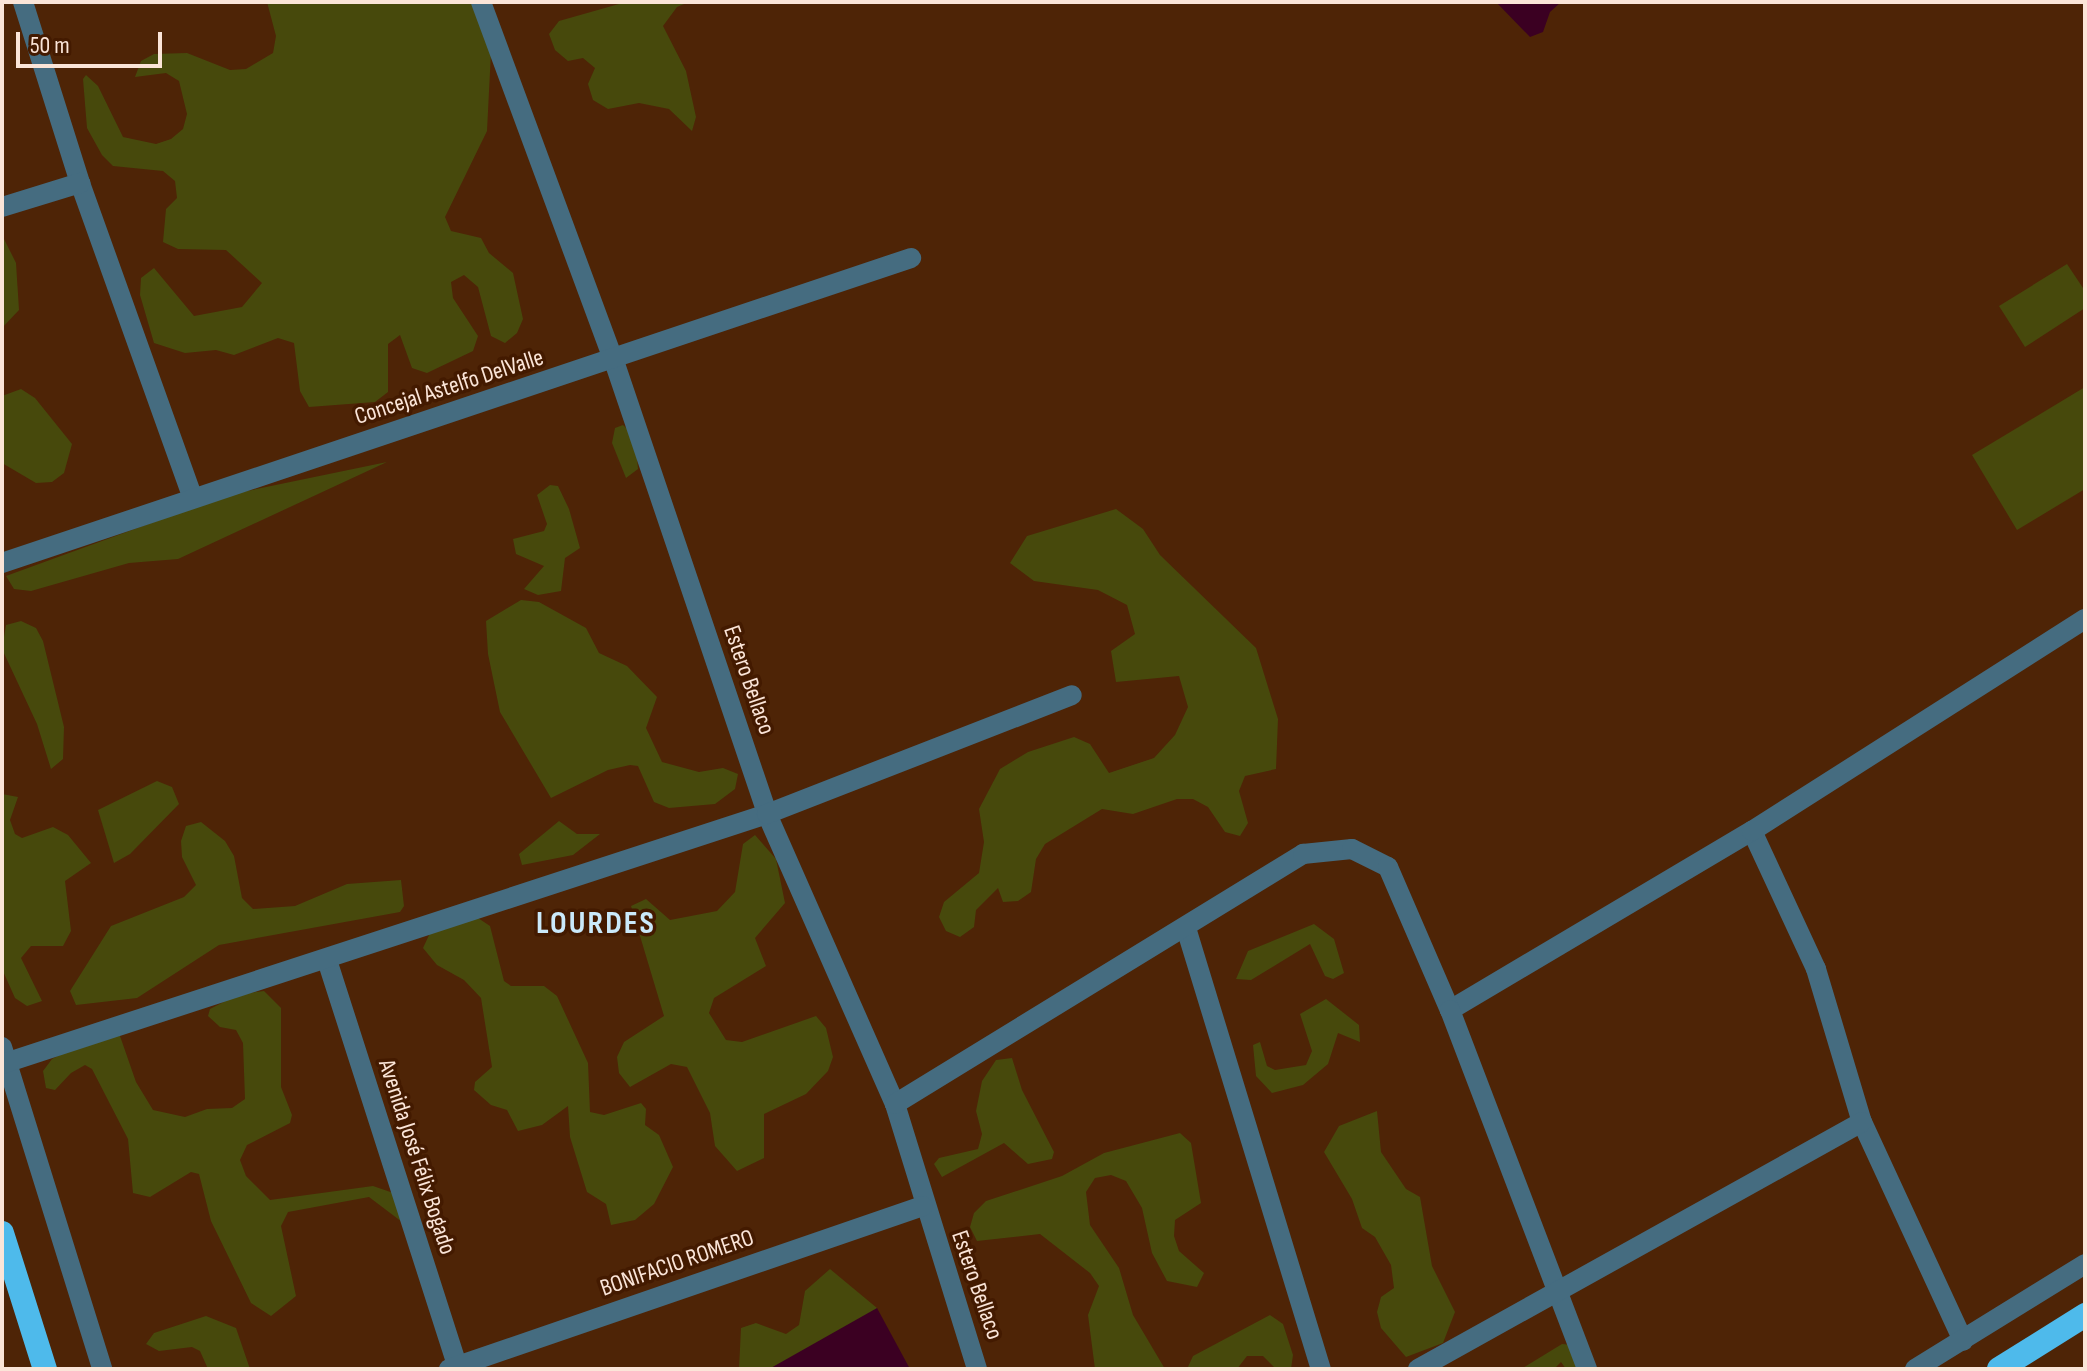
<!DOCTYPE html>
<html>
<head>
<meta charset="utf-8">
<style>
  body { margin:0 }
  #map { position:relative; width:2087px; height:1371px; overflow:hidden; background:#4e2406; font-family:"Sofia Sans Condensed",sans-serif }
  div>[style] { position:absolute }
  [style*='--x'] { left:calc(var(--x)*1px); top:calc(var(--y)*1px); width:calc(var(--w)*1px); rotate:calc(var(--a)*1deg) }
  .green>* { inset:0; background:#47490c }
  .water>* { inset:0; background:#3b0022 }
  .street>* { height:20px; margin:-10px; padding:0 10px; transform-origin:10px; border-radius:10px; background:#456c80 }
  .highway>* { height:24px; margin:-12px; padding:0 12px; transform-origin:12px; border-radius:12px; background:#4ebaeb }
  span { translate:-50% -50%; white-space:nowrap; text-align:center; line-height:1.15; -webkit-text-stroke:7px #431a00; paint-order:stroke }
  .street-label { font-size:24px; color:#fbe5d8 }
  .district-label { font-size:32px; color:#cae9fa; font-weight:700; letter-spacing:2px }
  .frame { position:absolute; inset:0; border:4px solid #fbe5d8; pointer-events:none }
  .scale { position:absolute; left:16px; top:32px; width:146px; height:36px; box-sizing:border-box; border:4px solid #fbe5d8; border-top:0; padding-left:10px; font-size:24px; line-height:28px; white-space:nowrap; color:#fbe5d8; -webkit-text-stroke:6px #431a00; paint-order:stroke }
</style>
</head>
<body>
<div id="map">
  <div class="green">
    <div style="clip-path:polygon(267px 2px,472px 2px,491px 52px,487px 131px,445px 217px,451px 231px,481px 238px,489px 253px,513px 273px,523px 319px,517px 333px,505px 343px,491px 336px,478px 287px,464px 275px,451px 282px,453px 298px,478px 336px,473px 351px,427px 373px,412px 368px,400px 335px,388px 344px,388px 392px,375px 402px,309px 407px,300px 391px,294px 343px,278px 338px,234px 355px,216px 350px,185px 353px,154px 343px,140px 295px,141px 278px,154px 268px,194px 316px,242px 307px,262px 283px,226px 250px,178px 249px,163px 242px,166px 209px,177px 198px,175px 181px,163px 171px,113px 166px,102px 155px,87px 128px,83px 79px,86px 75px,98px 86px,123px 137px,156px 144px,171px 139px,183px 129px,187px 114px,179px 81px,166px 73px,135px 77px,141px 61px,154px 54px,187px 53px,230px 70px,246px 69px,273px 53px,276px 36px)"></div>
    <div style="clip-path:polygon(626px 2px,689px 2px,677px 7px,663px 26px,686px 71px,696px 117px,692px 131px,669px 109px,639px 103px,608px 109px,593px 100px,588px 84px,595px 68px,583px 58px,568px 61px,555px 50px,549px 34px,559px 21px)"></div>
    <div style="clip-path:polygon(2px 235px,16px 263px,19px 310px,2px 328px)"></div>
    <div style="clip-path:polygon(2067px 264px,2085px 291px,2085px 308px,2025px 347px,1999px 306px)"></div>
    <div style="clip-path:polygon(2085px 387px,2085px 489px,2017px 530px,1972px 455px)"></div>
    <div style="clip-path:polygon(21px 389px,35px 398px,72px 444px,64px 473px,52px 482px,36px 483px,2px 463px,2px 396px)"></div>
    <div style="clip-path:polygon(623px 425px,635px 436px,638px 469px,626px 478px,612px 443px,615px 428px)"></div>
    <div style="clip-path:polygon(387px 462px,178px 559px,129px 563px,31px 591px,14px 589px,6px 576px,228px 495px)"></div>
    <div style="clip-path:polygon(550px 485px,558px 486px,569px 509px,580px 548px,565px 558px,561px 591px,538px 595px,524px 589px,544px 566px,516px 554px,513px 539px,544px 531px,547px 524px,537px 495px)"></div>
    <div style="clip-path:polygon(1116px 509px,1143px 529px,1160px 555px,1256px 648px,1278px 719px,1276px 769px,1245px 776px,1239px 791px,1248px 823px,1240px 836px,1225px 832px,1208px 807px,1193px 799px,1177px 799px,1133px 814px,1102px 809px,1045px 844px,1036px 859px,1031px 892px,1018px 901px,1003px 902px,998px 888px,976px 910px,974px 927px,960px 937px,946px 931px,939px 917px,944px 902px,979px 873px,984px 842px,979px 809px,1000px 769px,1028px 752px,1074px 737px,1090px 744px,1109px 773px,1154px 758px,1175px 735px,1188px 707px,1179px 676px,1116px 682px,1111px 651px,1135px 634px,1127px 605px,1098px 590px,1034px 581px,1010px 563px,1027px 536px)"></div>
    <div style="clip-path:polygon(521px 600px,539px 602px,586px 628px,599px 653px,627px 666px,657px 697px,646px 728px,662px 762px,699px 772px,723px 768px,738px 774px,735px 789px,715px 804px,669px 808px,654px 802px,638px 766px,630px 765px,608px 770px,551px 798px,500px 712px,488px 654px,486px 621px)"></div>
    <div style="clip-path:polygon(21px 621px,36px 628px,43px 641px,64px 727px,63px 759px,51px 769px,37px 724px,2px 649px,6px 625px)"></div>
    <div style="clip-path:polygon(157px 781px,172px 787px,179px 804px,130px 854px,114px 863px,98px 810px)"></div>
    <div style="clip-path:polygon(2px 794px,18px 797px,10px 820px,15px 834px,22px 838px,53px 827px,68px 835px,91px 863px,65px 881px,71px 931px,63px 946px,31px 946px,21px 958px,42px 1001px,27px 1006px,15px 998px,2px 969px)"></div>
    <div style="clip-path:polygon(559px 821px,577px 834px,600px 834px,573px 855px,522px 865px,519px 854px)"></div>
    <div style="clip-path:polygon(201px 822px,225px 841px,234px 856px,242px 898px,253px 909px,295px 906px,347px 884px,401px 880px,404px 906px,400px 912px,219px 945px,137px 998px,76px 1005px,70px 991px,111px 926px,184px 897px,196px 885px,182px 857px,181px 841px,186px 826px)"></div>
    <div style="clip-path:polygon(755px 835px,776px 859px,785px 903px,755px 938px,766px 966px,714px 998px,709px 1013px,726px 1040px,742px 1042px,816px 1016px,826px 1028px,833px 1057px,828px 1071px,806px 1094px,764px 1114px,764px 1158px,737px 1171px,715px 1146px,710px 1113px,687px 1067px,671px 1064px,630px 1087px,619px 1073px,617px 1057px,624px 1042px,664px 1016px,631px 906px,646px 899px,670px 920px,717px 911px,735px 892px,743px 844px)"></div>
    <div style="clip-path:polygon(475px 916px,490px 926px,504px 981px,511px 986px,544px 986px,557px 996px,588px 1063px,590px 1112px,604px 1115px,641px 1103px,646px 1109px,645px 1125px,659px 1135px,673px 1167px,654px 1204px,635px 1220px,611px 1225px,606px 1204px,587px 1192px,570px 1137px,568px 1106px,542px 1125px,518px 1131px,507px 1110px,491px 1105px,474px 1090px,475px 1082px,492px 1067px,481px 998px,464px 980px,437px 965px,423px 948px,430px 933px)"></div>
    <div style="clip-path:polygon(1314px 924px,1334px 939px,1344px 973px,1333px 979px,1325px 976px,1310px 944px,1251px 980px,1236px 979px,1248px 951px)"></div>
    <div style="clip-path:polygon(264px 991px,281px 1008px,281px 1087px,292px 1115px,290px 1123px,247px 1145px,240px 1160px,246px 1176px,270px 1200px,373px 1186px,405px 1197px,406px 1225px,369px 1197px,288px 1212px,281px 1226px,296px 1296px,271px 1316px,251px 1303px,211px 1221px,199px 1174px,191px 1172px,150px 1197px,133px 1193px,128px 1139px,92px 1069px,85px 1065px,71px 1073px,55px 1090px,46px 1088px,43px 1071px,52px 1059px,94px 1037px,120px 1036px,136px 1082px,153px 1110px,185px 1117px,207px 1109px,232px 1108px,245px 1099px,243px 1043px,236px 1030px,220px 1027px,208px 1016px,210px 1009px,239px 994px)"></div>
    <div style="clip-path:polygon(1326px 999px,1359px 1025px,1360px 1042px,1338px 1033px,1328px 1064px,1303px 1085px,1272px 1093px,1256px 1076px,1253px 1045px,1260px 1042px,1267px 1066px,1275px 1070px,1306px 1065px,1312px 1051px,1300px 1014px)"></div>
    <div style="clip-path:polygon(1012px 1058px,1022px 1090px,1054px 1152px,1052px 1159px,1028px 1164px,1004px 1143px,942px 1177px,934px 1164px,939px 1158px,978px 1149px,982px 1134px,976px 1111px,982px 1081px,996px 1060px)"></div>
    <div style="clip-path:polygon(1377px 1111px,1381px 1152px,1406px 1189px,1420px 1197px,1432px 1266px,1455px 1312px,1443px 1343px,1406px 1357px,1381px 1328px,1377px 1312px,1381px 1297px,1394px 1288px,1391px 1265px,1375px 1237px,1362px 1228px,1352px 1199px,1324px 1152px,1339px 1126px)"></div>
    <div style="clip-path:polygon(1180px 1133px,1191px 1143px,1201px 1203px,1175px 1220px,1174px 1236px,1179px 1251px,1204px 1273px,1197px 1287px,1167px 1281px,1152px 1253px,1142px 1208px,1126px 1181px,1111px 1175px,1095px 1178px,1086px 1192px,1090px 1225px,1119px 1268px,1133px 1315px,1165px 1369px,1095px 1369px,1088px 1315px,1099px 1286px,1090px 1273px,1040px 1234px,977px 1241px,970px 1227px,974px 1213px,986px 1201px,1062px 1176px,1104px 1153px)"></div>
    <div style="clip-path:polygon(830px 1269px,877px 1308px,871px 1340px,907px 1369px,739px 1369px,741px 1328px,756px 1323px,786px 1334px,799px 1325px,805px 1291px)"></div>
    <div style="clip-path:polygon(1270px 1315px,1283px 1324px,1293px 1355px,1291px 1369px,1275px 1368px,1263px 1356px,1247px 1356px,1237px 1369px,1187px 1369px,1193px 1356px)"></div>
    <div style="clip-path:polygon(206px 1316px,236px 1328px,250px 1369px,208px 1369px,200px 1351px,192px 1347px,159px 1351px,146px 1344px,154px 1333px)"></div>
    <div style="clip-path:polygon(1562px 1344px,1574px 1345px,1584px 1369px,1566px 1369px,1561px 1362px,1554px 1369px,1521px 1369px)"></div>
  </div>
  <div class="water">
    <div style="clip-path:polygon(1496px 2px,1561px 2px,1550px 12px,1543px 32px,1530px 37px)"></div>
    <div style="clip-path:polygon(877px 1308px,910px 1369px,769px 1369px)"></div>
  </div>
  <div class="street">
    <div style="--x:23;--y:2;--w:190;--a:72.5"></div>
    <div style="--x:80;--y:183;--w:335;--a:70.3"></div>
    <div style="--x:481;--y:2;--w:383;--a:69.7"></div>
    <div style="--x:614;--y:361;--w:478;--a:71.3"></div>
    <div style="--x:767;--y:814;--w:317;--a:66.2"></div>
    <div style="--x:895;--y:1104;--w:277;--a:72.8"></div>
    <div style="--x:2;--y:207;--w:82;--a:-17.1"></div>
    <div style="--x:2;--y:563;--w:959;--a:-18.55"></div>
    <div style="--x:1752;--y:831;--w:152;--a:65.1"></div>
    <div style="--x:1816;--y:969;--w:160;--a:73.3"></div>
    <div style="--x:1862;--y:1122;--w:241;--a:65.2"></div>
    <div style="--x:1186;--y:928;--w:461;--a:73"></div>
    <div style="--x:327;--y:960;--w:429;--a:72.2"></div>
    <div style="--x:1450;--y:1010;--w:351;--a:-30.7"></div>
    <div style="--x:1752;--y:831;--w:395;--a:-32.5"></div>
    <div style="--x:2;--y:1047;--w:337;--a:72.7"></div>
    <div style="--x:2;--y:1064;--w:805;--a:-18.1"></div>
    <div style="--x:767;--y:814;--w:327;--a:-21.3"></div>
    <div style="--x:895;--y:1104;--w:479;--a:-31.5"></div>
    <div style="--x:1303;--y:854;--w:49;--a:-5.8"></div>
    <div style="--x:1352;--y:849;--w:40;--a:26.6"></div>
    <div style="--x:1388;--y:867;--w:156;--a:66.6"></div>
    <div style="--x:1450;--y:1010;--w:384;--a:69.1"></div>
    <div style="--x:449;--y:1369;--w:501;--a:-18.98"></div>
    <div style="--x:1418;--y:1369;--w:508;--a:-29.09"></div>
    <div style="--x:1915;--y:1369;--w:200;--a:-31.7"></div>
  </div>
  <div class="highway">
    <div style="--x:2;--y:1233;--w:143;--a:72.5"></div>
    <div style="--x:1999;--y:1369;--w:102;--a:-32.1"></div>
  </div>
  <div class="street-label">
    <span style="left:449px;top:387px;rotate:-18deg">Concejal Astelfo DelValle</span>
    <span style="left:749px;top:680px;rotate:71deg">Estero Bellaco</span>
    <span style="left:417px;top:1157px;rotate:72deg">Avenida José Félix Bogado</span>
    <span style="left:677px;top:1263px;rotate:-19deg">BONIFACIO ROMERO</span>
    <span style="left:977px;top:1285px;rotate:71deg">Estero Bellaco</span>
  </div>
  <div class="district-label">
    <span style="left:596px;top:924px">LOURDES</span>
  </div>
  <div class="frame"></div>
  <div class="scale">50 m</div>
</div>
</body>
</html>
